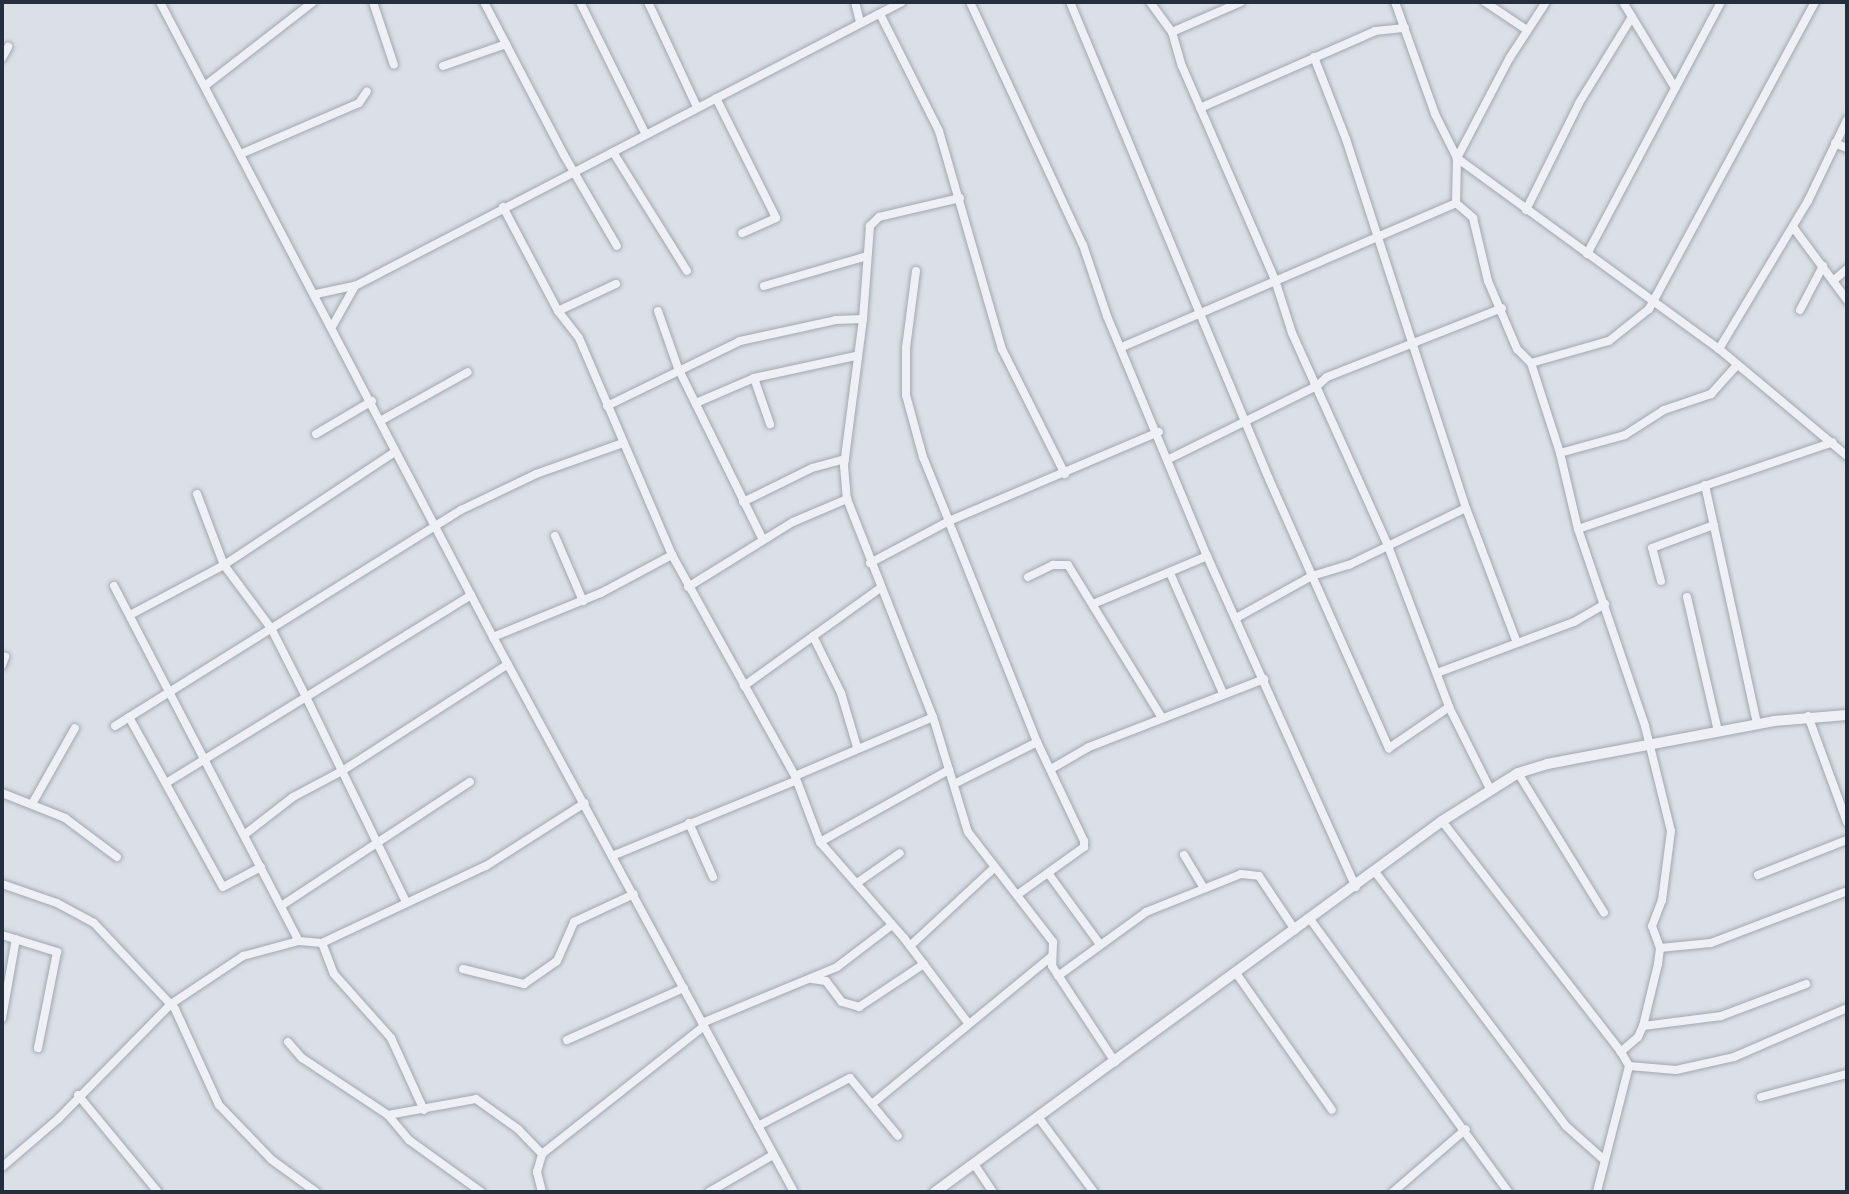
<!DOCTYPE html>
<html>
<head>
<meta charset="utf-8">
<style>
  body { margin:0 }
  #map { position:relative; width:1849px; height:1194px; overflow:hidden; background:#dbe0e6; font-family:"Sofia Sans Condensed",sans-serif }
  div>[style] { position:absolute }
  [style*='--x'] { left:calc(var(--x)*1px); top:calc(var(--y)*1px); width:calc(var(--w)*1px); rotate:calc(var(--a)*1deg) }
  .roads { filter:drop-shadow(0 0 2px #a0a7b0) drop-shadow(0 0 2px #a0a7b0) }
  .minor>* { height:8px; margin:-4px; padding:0 4px; transform-origin:4px; border-radius:4px; background:#eef0f5 }
  .tertiary>* { height:10px; margin:-5px; padding:0 5px; transform-origin:5px; border-radius:5px; background:#eef0f5 }
  span { translate:-50% -50%; white-space:nowrap; text-align:center; line-height:1.15; -webkit-text-stroke:5px #eaeef4; paint-order:stroke }
  .frame { position:absolute; inset:0; border:4px solid #242e3d; pointer-events:none }
</style>
</head>
<body>
<div id="map">
  <div class="roads">
    <div class="minor">
      <div style="--x:160;--y:2;--w:717;--a:62.33"></div>
      <div style="--x:493;--y:637;--w:631;--a:61.53"></div>
      <div style="--x:373;--y:2;--w:66;--a:71.6"></div>
      <div style="--x:484;--y:2;--w:173;--a:62.4"></div>
      <div style="--x:564;--y:155;--w:105;--a:59.8"></div>
      <div style="--x:580;--y:2;--w:148;--a:63.6"></div>
      <div style="--x:648;--y:2;--w:116;--a:65"></div>
      <div style="--x:855;--y:2;--w:21;--a:76"></div>
      <div style="--x:970;--y:2;--w:268;--a:65.1"></div>
      <div style="--x:1083;--y:245;--w:75;--a:71.3"></div>
      <div style="--x:1107;--y:316;--w:260;--a:67.4"></div>
      <div style="--x:1207;--y:556;--w:363;--a:65.8"></div>
      <div style="--x:1070;--y:2;--w:517;--a:67.35"></div>
      <div style="--x:1269;--y:479;--w:295;--a:66"></div>
      <div style="--x:1389;--y:748;--w:73;--a:-34.3"></div>
      <div style="--x:1150;--y:2;--w:37;--a:54"></div>
      <div style="--x:1172;--y:32;--w:35;--a:74"></div>
      <div style="--x:1182;--y:66;--w:233;--a:66.5"></div>
      <div style="--x:1275;--y:280;--w:56;--a:72.2"></div>
      <div style="--x:1292;--y:333;--w:234;--a:65.7"></div>
      <div style="--x:1388;--y:546;--w:172;--a:69.2"></div>
      <div style="--x:1449;--y:707;--w:92;--a:63.4"></div>
      <div style="--x:1395;--y:2;--w:119;--a:70.3"></div>
      <div style="--x:1435;--y:114;--w:49;--a:63.4"></div>
      <div style="--x:1457;--y:158;--w:45;--a:91.3"></div>
      <div style="--x:1485;--y:2;--w:50;--a:33.7"></div>
      <div style="--x:1546;--y:2;--w:68;--a:123"></div>
      <div style="--x:1509;--y:59;--w:112;--a:117.7"></div>
      <div style="--x:1457;--y:158;--w:324;--a:36.1"></div>
      <div style="--x:1719;--y:349;--w:167;--a:39.9"></div>
      <div style="--x:1623;--y:2;--w:100;--a:58.8"></div>
      <div style="--x:880;--y:14;--w:131;--a:63.2"></div>
      <div style="--x:939;--y:131;--w:227;--a:73.9"></div>
      <div style="--x:1002;--y:349;--w:140;--a:63.3"></div>
      <div style="--x:1172;--y:32;--w:75;--a:-23.5"></div>
      <div style="--x:1314;--y:57;--w:88;--a:68.7"></div>
      <div style="--x:1346;--y:139;--w:388;--a:72"></div>
      <div style="--x:1466;--y:508;--w:144;--a:69.3"></div>
      <div style="--x:2;--y:58;--w:13;--a:-61"></div>
      <div style="--x:443;--y:66;--w:67;--a:-19.2"></div>
      <div style="--x:206;--y:85;--w:135;--a:-37.8"></div>
      <div style="--x:716;--y:98;--w:134;--a:63.4"></div>
      <div style="--x:776;--y:218;--w:37;--a:156"></div>
      <div style="--x:1200;--y:108;--w:191;--a:-23.7"></div>
      <div style="--x:1375;--y:31;--w:30;--a:-6"></div>
      <div style="--x:1835;--y:143;--w:13;--a:23"></div>
      <div style="--x:613;--y:152;--w:140;--a:58.1"></div>
      <div style="--x:243;--y:153;--w:126;--a:-23.3"></div>
      <div style="--x:359;--y:103;--w:14;--a:-56"></div>
      <div style="--x:960;--y:198;--w:83;--a:166.8"></div>
      <div style="--x:879;--y:217;--w:13;--a:135"></div>
      <div style="--x:870;--y:226;--w:93;--a:94.3"></div>
      <div style="--x:863;--y:319;--w:148;--a:97.4"></div>
      <div style="--x:844;--y:466;--w:33;--a:85"></div>
      <div style="--x:847;--y:499;--w:234;--a:68.5"></div>
      <div style="--x:933;--y:717;--w:120;--a:73.1"></div>
      <div style="--x:968;--y:832;--w:139;--a:52.3"></div>
      <div style="--x:1053;--y:942;--w:24;--a:92"></div>
      <div style="--x:1052;--y:966;--w:115;--a:56.7"></div>
      <div style="--x:1456;--y:203;--w:23;--a:41"></div>
      <div style="--x:1473;--y:218;--w:65;--a:76.6"></div>
      <div style="--x:1488;--y:281;--w:74;--a:66.9"></div>
      <div style="--x:1517;--y:349;--w:20;--a:45"></div>
      <div style="--x:1531;--y:363;--w:95;--a:72.1"></div>
      <div style="--x:1560;--y:453;--w:78;--a:76.7"></div>
      <div style="--x:1578;--y:529;--w:208;--a:71.2"></div>
      <div style="--x:1645;--y:726;--w:108;--a:76.1"></div>
      <div style="--x:1671;--y:831;--w:70;--a:97.4"></div>
      <div style="--x:1662;--y:900;--w:28;--a:111"></div>
      <div style="--x:1652;--y:926;--w:23;--a:70"></div>
      <div style="--x:1660;--y:948;--w:16;--a:97"></div>
      <div style="--x:1658;--y:964;--w:64;--a:103.6"></div>
      <div style="--x:1643;--y:1026;--w:12;--a:114"></div>
      <div style="--x:1638;--y:1037;--w:23;--a:139"></div>
      <div style="--x:1621;--y:1052;--w:16;--a:60"></div>
      <div style="--x:1629;--y:1066;--w:130;--a:104.3"></div>
      <div style="--x:503;--y:207;--w:118;--a:62.1"></div>
      <div style="--x:558;--y:311;--w:34;--a:52"></div>
      <div style="--x:579;--y:338;--w:236;--a:66.8"></div>
      <div style="--x:672;--y:555;--w:253;--a:60.9"></div>
      <div style="--x:795;--y:776;--w:71;--a:69.3"></div>
      <div style="--x:820;--y:842;--w:128;--a:48.8"></div>
      <div style="--x:904;--y:938;--w:106;--a:53"></div>
      <div style="--x:1526;--y:210;--w:119;--a:-63.6"></div>
      <div style="--x:1579;--y:103;--w:101;--a:-58.4"></div>
      <div style="--x:1793;--y:227;--w:91;--a:53.5"></div>
      <div style="--x:1587;--y:254;--w:285;--a:-62"></div>
      <div style="--x:916;--y:271;--w:78;--a:97.4"></div>
      <div style="--x:906;--y:348;--w:47;--a:90"></div>
      <div style="--x:906;--y:395;--w:64;--a:74.7"></div>
      <div style="--x:923;--y:457;--w:69;--a:67.9"></div>
      <div style="--x:1834;--y:280;--w:17;--a:-40"></div>
      <div style="--x:764;--y:286;--w:107;--a:-16.2"></div>
      <div style="--x:316;--y:294;--w:40;--a:-12"></div>
      <div style="--x:355;--y:286;--w:616;--a:-27.44"></div>
      <div style="--x:1800;--y:310;--w:50;--a:-62.4"></div>
      <div style="--x:558;--y:311;--w:64;--a:-25"></div>
      <div style="--x:658;--y:311;--w:60;--a:70.7"></div>
      <div style="--x:678;--y:368;--w:192;--a:63.7"></div>
      <div style="--x:333;--y:325;--w:45;--a:-60.6"></div>
      <div style="--x:1122;--y:347;--w:364;--a:-23.3"></div>
      <div style="--x:1719;--y:349;--w:173;--a:-59"></div>
      <div style="--x:1808;--y:201;--w:90;--a:-64.3"></div>
      <div style="--x:1531;--y:363;--w:81;--a:-15.8"></div>
      <div style="--x:1609;--y:341;--w:51;--a:-38.7"></div>
      <div style="--x:1649;--y:309;--w:349;--a:-61.6"></div>
      <div style="--x:754;--y:378;--w:49;--a:70.8"></div>
      <div style="--x:696;--y:403;--w:63;--a:-23.3"></div>
      <div style="--x:754;--y:378;--w:104;--a:-12.2"></div>
      <div style="--x:607;--y:406;--w:148;--a:-26"></div>
      <div style="--x:740;--y:341;--w:98;--a:-12.3"></div>
      <div style="--x:836;--y:320;--w:27;--a:-2"></div>
      <div style="--x:382;--y:420;--w:98;--a:-29.2"></div>
      <div style="--x:316;--y:434;--w:65;--a:-30.5"></div>
      <div style="--x:1560;--y:453;--w:67;--a:-15.5"></div>
      <div style="--x:1625;--y:435;--w:46;--a:-32.7"></div>
      <div style="--x:1664;--y:410;--w:50;--a:-18.8"></div>
      <div style="--x:1711;--y:394;--w:39;--a:-48"></div>
      <div style="--x:1169;--y:459;--w:165;--a:-26.3"></div>
      <div style="--x:1317;--y:386;--w:13;--a:-42"></div>
      <div style="--x:1327;--y:377;--w:188;--a:-21.5"></div>
      <div style="--x:1705;--y:485;--w:245;--a:77.7"></div>
      <div style="--x:197;--y:494;--w:76;--a:69.2"></div>
      <div style="--x:224;--y:565;--w:205;--a:-33.5"></div>
      <div style="--x:743;--y:502;--w:77;--a:-26.2"></div>
      <div style="--x:812;--y:468;--w:34;--a:-15"></div>
      <div style="--x:949;--y:522;--w:237;--a:68.2"></div>
      <div style="--x:1037;--y:742;--w:110;--a:64.6"></div>
      <div style="--x:1084;--y:841;--w:6;--a:90"></div>
      <div style="--x:1084;--y:847;--w:82;--a:144.4"></div>
      <div style="--x:1578;--y:529;--w:269;--a:-18.8"></div>
      <div style="--x:555;--y:536;--w:71;--a:66.7"></div>
      <div style="--x:870;--y:563;--w:89;--a:-28"></div>
      <div style="--x:949;--y:521;--w:228;--a:-23"></div>
      <div style="--x:1170;--y:573;--w:131;--a:66.2"></div>
      <div style="--x:1028;--y:577;--w:28;--a:-26"></div>
      <div style="--x:1053;--y:565;--w:15;--a:0"></div>
      <div style="--x:1068;--y:565;--w:180;--a:58.4"></div>
      <div style="--x:1661;--y:581;--w:34;--a:-105"></div>
      <div style="--x:1652;--y:548;--w:66;--a:-20.4"></div>
      <div style="--x:114;--y:586;--w:400;--a:62.5"></div>
      <div style="--x:688;--y:587;--w:123;--a:-31.8"></div>
      <div style="--x:793;--y:522;--w:59;--a:-23.1"></div>
      <div style="--x:1687;--y:597;--w:138;--a:77"></div>
      <div style="--x:1093;--y:604;--w:124;--a:-22.8"></div>
      <div style="--x:130;--y:615;--w:106;--a:-28"></div>
      <div style="--x:224;--y:565;--w:79;--a:53.3"></div>
      <div style="--x:271;--y:628;--w:77;--a:63.1"></div>
      <div style="--x:306;--y:697;--w:164;--a:148.4"></div>
      <div style="--x:1238;--y:617;--w:85;--a:-29"></div>
      <div style="--x:1312;--y:576;--w:39;--a:-17"></div>
      <div style="--x:1349;--y:565;--w:130;--a:-26"></div>
      <div style="--x:813;--y:636;--w:64;--a:63.8"></div>
      <div style="--x:841;--y:693;--w:56;--a:73.5"></div>
      <div style="--x:493;--y:637;--w:117;--a:-22.2"></div>
      <div style="--x:601;--y:593;--w:81;--a:-28.2"></div>
      <div style="--x:2;--y:665;--w:9;--a:-69"></div>
      <div style="--x:1437;--y:673;--w:146;--a:-20.4"></div>
      <div style="--x:1574;--y:622;--w:36;--a:-30"></div>
      <div style="--x:744;--y:686;--w:166;--a:-35.7"></div>
      <div style="--x:1808;--y:716;--w:113;--a:69.8"></div>
      <div style="--x:129;--y:717;--w:194;--a:61.1"></div>
      <div style="--x:223;--y:887;--w:43;--a:-27.8"></div>
      <div style="--x:115;--y:726;--w:408;--a:-32"></div>
      <div style="--x:461;--y:510;--w:83;--a:-25.6"></div>
      <div style="--x:536;--y:474;--w:92;--a:-19.6"></div>
      <div style="--x:1051;--y:769;--w:44;--a:-30.1"></div>
      <div style="--x:1089;--y:747;--w:188;--a:-21.2"></div>
      <div style="--x:1518;--y:773;--w:164;--a:58.4"></div>
      <div style="--x:795;--y:776;--w:150;--a:-23.1"></div>
      <div style="--x:954;--y:784;--w:93;--a:-26.8"></div>
      <div style="--x:2;--y:793;--w:68;--a:21.6"></div>
      <div style="--x:65;--y:818;--w:65;--a:36.9"></div>
      <div style="--x:32;--y:804;--w:87;--a:-60.5"></div>
      <div style="--x:1442;--y:821;--w:292;--a:52.2"></div>
      <div style="--x:689;--y:823;--w:59;--a:66"></div>
      <div style="--x:244;--y:835;--w:62;--a:-37.8"></div>
      <div style="--x:293;--y:797;--w:55;--a:-28"></div>
      <div style="--x:342;--y:771;--w:82;--a:-115.9"></div>
      <div style="--x:306;--y:697;--w:194;--a:-31.7"></div>
      <div style="--x:820;--y:842;--w:148;--a:-29.2"></div>
      <div style="--x:1184;--y:855;--w:37;--a:59"></div>
      <div style="--x:612;--y:856;--w:198;--a:-22.3"></div>
      <div style="--x:1048;--y:873;--w:87;--a:53.9"></div>
      <div style="--x:1376;--y:873;--w:316;--a:53.1"></div>
      <div style="--x:1566;--y:1126;--w:50;--a:41.7"></div>
      <div style="--x:1758;--y:875;--w:96;--a:-21.5"></div>
      <div style="--x:857;--y:883;--w:52;--a:-34.9"></div>
      <div style="--x:2;--y:884;--w:58;--a:19.1"></div>
      <div style="--x:57;--y:903;--w:42;--a:28.4"></div>
      <div style="--x:94;--y:923;--w:118;--a:46.7"></div>
      <div style="--x:175;--y:1009;--w:106;--a:65.4"></div>
      <div style="--x:219;--y:1105;--w:76;--a:46.1"></div>
      <div style="--x:272;--y:1160;--w:54;--a:36"></div>
      <div style="--x:406;--y:902;--w:146;--a:-116"></div>
      <div style="--x:342;--y:771;--w:197;--a:-32.8"></div>
      <div style="--x:281;--y:906;--w:226;--a:-33.3"></div>
      <div style="--x:1310;--y:919;--w:337;--a:54"></div>
      <div style="--x:2;--y:935;--w:58;--a:17.2"></div>
      <div style="--x:57;--y:952;--w:98;--a:101.2"></div>
      <div style="--x:322;--y:943;--w:33;--a:69"></div>
      <div style="--x:334;--y:974;--w:86;--a:48.3"></div>
      <div style="--x:391;--y:1038;--w:79;--a:65.4"></div>
      <div style="--x:910;--y:946;--w:115;--a:-42.9"></div>
      <div style="--x:1660;--y:948;--w:51;--a:-5.6"></div>
      <div style="--x:1711;--y:943;--w:146;--a:-20.9"></div>
      <div style="--x:463;--y:969;--w:63;--a:13.8"></div>
      <div style="--x:524;--y:984;--w:40;--a:-34.9"></div>
      <div style="--x:557;--y:961;--w:43;--a:-66.4"></div>
      <div style="--x:574;--y:922;--w:66;--a:-25"></div>
      <div style="--x:1236;--y:973;--w:167;--a:55"></div>
      <div style="--x:1058;--y:976;--w:109;--a:-36"></div>
      <div style="--x:1146;--y:912;--w:102;--a:-21.8"></div>
      <div style="--x:1241;--y:874;--w:18;--a:6"></div>
      <div style="--x:1259;--y:876;--w:65;--a:56.3"></div>
      <div style="--x:812;--y:979;--w:14;--a:8"></div>
      <div style="--x:826;--y:981;--w:26;--a:53"></div>
      <div style="--x:842;--y:1002;--w:18;--a:16"></div>
      <div style="--x:859;--y:1007;--w:78;--a:-33.5"></div>
      <div style="--x:2;--y:1018;--w:80;--a:-80"></div>
      <div style="--x:702;--y:1023;--w:146;--a:-22.5"></div>
      <div style="--x:837;--y:967;--w:69;--a:-37.4"></div>
      <div style="--x:1643;--y:1026;--w:79;--a:-7.3"></div>
      <div style="--x:1721;--y:1016;--w:91;--a:-20.6"></div>
      <div style="--x:567;--y:1040;--w:128;--a:-24"></div>
      <div style="--x:288;--y:1042;--w:21;--a:49"></div>
      <div style="--x:302;--y:1058;--w:103;--a:33.5"></div>
      <div style="--x:388;--y:1115;--w:33;--a:50"></div>
      <div style="--x:409;--y:1140;--w:89;--a:35.8"></div>
      <div style="--x:1629;--y:1066;--w:47;--a:4.9"></div>
      <div style="--x:1676;--y:1070;--w:59;--a:-12.6"></div>
      <div style="--x:1734;--y:1057;--w:123;--a:-23.4"></div>
      <div style="--x:78;--y:1095;--w:126;--a:50.5"></div>
      <div style="--x:1761;--y:1097;--w:89;--a:-15"></div>
      <div style="--x:873;--y:1103;--w:230;--a:-39.4"></div>
      <div style="--x:388;--y:1115;--w:89;--a:-10.3"></div>
      <div style="--x:476;--y:1099;--w:52;--a:35.5"></div>
      <div style="--x:518;--y:1129;--w:35;--a:46"></div>
      <div style="--x:1038;--y:1117;--w:94;--a:53.3"></div>
      <div style="--x:758;--y:1126;--w:104;--a:-27.6"></div>
      <div style="--x:850;--y:1078;--w:75;--a:50.4"></div>
      <div style="--x:974;--y:1164;--w:34;--a:56"></div>
      <div style="--x:2;--y:1167;--w:74;--a:-40.6"></div>
      <div style="--x:58;--y:1119;--w:161;--a:-45.5"></div>
      <div style="--x:171;--y:1004;--w:87;--a:-33.7"></div>
      <div style="--x:243;--y:956;--w:58;--a:-15"></div>
      <div style="--x:299;--y:941;--w:23;--a:5"></div>
      <div style="--x:322;--y:943;--w:181;--a:-25.2"></div>
      <div style="--x:486;--y:866;--w:117;--a:-32.5"></div>
      <div style="--x:542;--y:1192;--w:21;--a:-104"></div>
      <div style="--x:537;--y:1172;--w:19;--a:-74"></div>
      <div style="--x:542;--y:1154;--w:206;--a:-38.3"></div>
      <div style="--x:709;--y:1192;--w:74;--a:-30"></div>
      <div style="--x:1393;--y:1192;--w:96;--a:-40.8"></div>
    </div>
    <div class="tertiary">
      <div style="--x:935;--y:1192;--w:628;--a:-36.2"></div>
      <div style="--x:1442;--y:821;--w:90;--a:-32.3"></div>
      <div style="--x:1518;--y:773;--w:30;--a:-17"></div>
      <div style="--x:1547;--y:764;--w:231;--a:-10.7"></div>
      <div style="--x:1774;--y:721;--w:73;--a:-4.7"></div>
    </div>
  </div>
  <div class="frame"></div>
</div>
</body>
</html>
